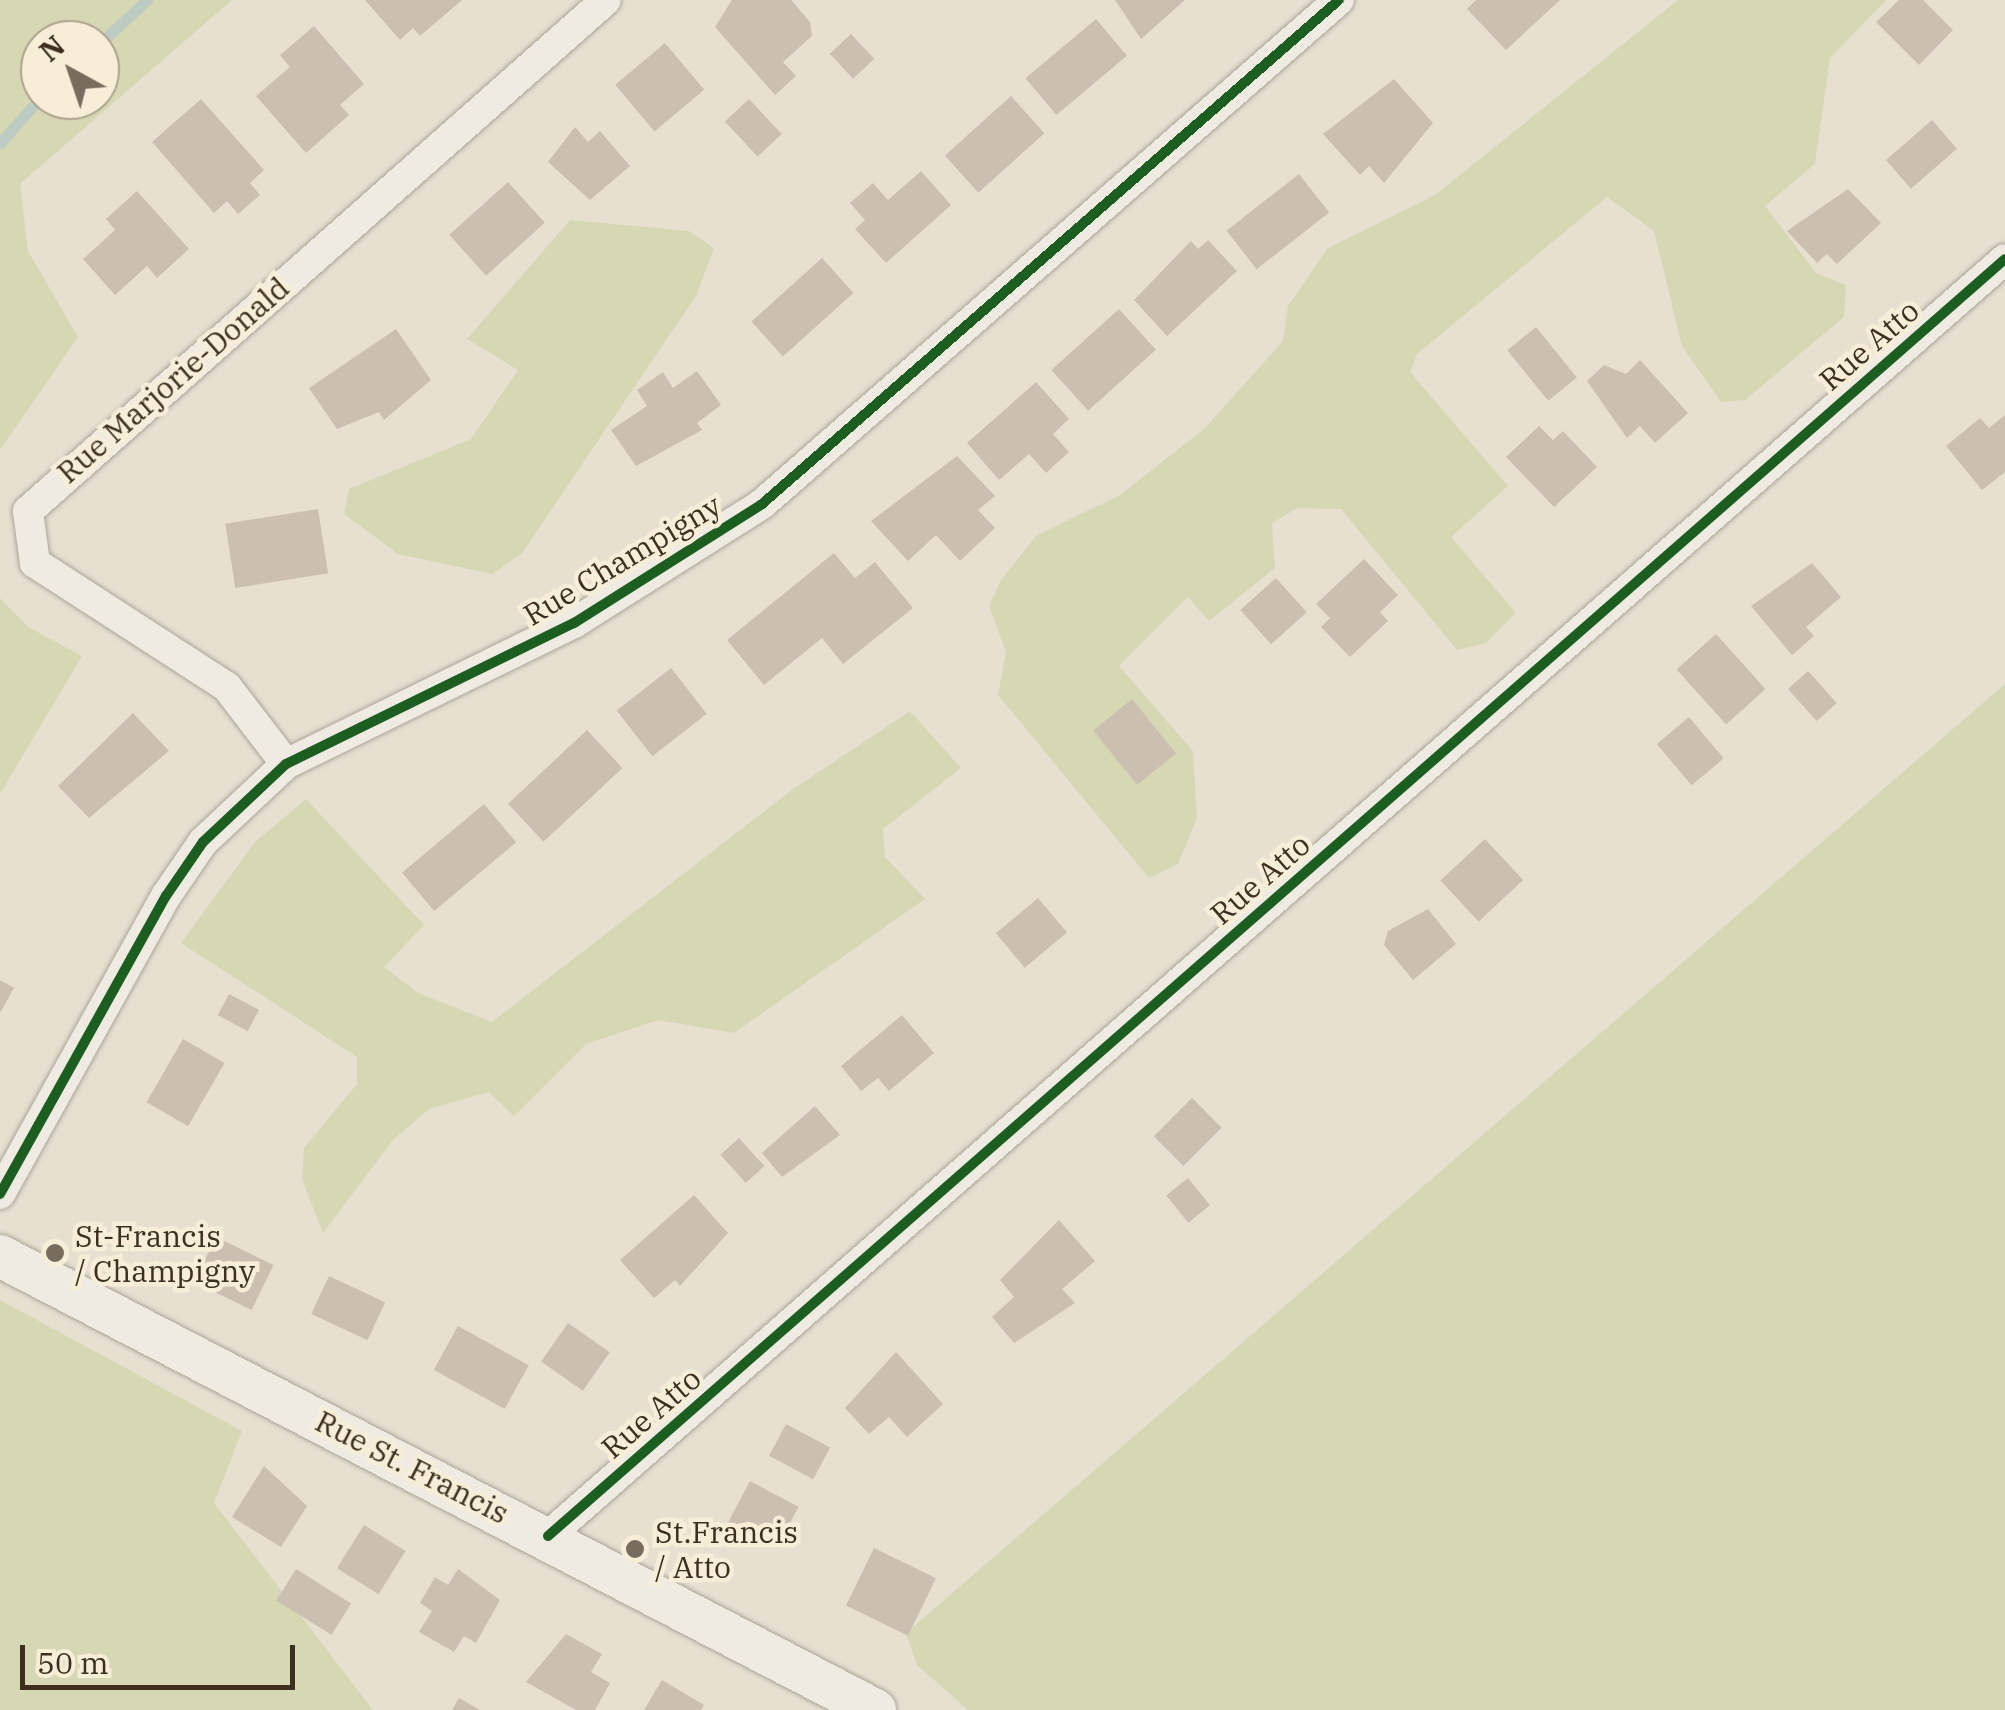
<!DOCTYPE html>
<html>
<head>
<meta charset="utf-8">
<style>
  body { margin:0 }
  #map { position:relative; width:2005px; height:1710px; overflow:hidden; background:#e7e0d1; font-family:"IBM Plex Serif",serif }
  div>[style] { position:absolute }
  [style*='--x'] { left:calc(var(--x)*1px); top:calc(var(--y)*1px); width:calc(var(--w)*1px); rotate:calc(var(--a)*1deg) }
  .green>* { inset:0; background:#d6d7b3 }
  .stream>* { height:11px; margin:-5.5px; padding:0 5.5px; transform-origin:5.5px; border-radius:5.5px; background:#bcccc2 }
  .building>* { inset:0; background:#cbbfb2; transform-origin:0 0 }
  .roads { filter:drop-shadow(0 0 2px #ada599) drop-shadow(0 0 2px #ada599) }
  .street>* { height:30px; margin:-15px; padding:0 15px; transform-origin:15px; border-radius:15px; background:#efebe3 }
  .secondary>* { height:42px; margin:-21px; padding:0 21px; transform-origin:21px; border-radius:21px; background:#efebe3 }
  .cycleway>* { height:10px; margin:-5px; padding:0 5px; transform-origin:5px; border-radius:5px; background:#1b5e20 }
  .dots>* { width:28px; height:28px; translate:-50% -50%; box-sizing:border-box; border:5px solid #f7eed8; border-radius:50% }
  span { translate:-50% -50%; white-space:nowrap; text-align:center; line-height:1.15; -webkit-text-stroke:9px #f7eed8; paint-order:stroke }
  .street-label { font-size:30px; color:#3d2e20 }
  .poi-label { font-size:30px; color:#3d2e20 }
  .left { translate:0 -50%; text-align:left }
  .north { position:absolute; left:20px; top:20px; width:100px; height:100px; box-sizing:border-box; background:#f7eed8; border:2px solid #ada18e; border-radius:50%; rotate:320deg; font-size:28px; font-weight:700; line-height:40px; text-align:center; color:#3d2e20 }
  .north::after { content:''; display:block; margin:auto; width:35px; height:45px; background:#786c5e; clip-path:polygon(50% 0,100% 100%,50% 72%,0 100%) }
  .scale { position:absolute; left:20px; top:1645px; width:275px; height:45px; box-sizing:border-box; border:5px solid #3d2e20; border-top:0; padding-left:12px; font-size:30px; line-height:35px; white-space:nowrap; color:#3d2e20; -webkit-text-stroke:8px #f7eed8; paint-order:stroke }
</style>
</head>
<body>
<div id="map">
  <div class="green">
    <div style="clip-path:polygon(evenodd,0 0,232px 0,20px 184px,28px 251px,78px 337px,0 450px,0 0,40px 40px,100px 40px,100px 100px,40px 100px,40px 40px)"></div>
    <div style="clip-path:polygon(1678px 0,1886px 0,1830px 58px,1815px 164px,1765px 206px,1816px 273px,1846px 285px,1844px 317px,1745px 400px,1721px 402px,1682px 346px,1654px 231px,1607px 197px,1417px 354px,1410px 372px,1508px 486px,1451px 537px,1516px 613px,1486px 643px,1457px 650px,1341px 509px,1298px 508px,1272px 523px,1275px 568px,1209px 621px,1188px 597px,1119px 666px,1193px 751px,1197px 818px,1178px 864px,1149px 878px,998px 695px,1006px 652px,989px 606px,1001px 580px,1037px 535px,1120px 495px,1204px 429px,1283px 341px,1288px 306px,1328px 248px,1435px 195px)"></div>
    <div style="clip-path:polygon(570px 220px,689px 231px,714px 248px,696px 296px,522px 553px,492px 574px,398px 554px,344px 514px,349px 489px,471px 439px,518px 370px,467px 339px)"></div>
    <div style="clip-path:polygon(0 598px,28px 627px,82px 656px,0 794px)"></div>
    <div style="clip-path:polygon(2005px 684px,2005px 1710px,968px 1710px,917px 1665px,906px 1633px)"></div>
    <div style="clip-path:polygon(910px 711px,961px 768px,883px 829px,885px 857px,925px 899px,734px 1033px,658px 1020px,586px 1044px,514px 1116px,489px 1092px,429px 1109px,393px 1140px,323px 1233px,302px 1179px,304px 1148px,357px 1084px,357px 1057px,181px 943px,255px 842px,306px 799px,424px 925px,384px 967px,418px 993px,492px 1022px,793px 789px)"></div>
    <div style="clip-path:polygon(0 1300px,242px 1431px,214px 1503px,373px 1710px,0 1710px)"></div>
  </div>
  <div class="stream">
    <div style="--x:100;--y:43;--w:64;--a:-42.5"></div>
    <div style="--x:0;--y:143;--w:60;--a:-48.4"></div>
  </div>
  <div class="building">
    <div style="clip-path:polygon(365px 0,462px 0,420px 36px,413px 28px,400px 40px)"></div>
    <div style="clip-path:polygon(732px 0,791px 0,810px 22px,812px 36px,783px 62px,796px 76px,775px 95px,715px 27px)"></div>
    <div style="clip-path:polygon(1115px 0,1185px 0,1141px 39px)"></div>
    <div style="clip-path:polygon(1476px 0,1560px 0,1506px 50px,1467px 9px)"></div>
    <div style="clip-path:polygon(1899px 0,1923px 0,1953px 30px,1919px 65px,1876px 22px)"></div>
    <div style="left:1096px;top:19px;width:48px;height:92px;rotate:50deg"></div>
    <div style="clip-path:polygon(314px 26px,364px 84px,340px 105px,349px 115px,306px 153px,256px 96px,290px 67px,280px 55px)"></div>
    <div style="left:851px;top:34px;width:34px;height:29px;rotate:47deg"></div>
    <div style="left:665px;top:43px;width:61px;height:65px;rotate:50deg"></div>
    <div style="clip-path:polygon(1394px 79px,1433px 123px,1384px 183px,1369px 166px,1360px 175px,1323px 134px)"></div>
    <div style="left:1011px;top:96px;width:50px;height:89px;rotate:48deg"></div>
    <div style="clip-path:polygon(201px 99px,264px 170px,250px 183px,260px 195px,238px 214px,227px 201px,214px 213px,152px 142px)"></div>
    <div style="left:749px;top:99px;width:48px;height:33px;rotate:47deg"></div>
    <div style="left:1932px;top:120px;width:38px;height:61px;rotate:49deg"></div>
    <div style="clip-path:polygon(575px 127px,588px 142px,600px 131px,630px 166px,590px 200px,548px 162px)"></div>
    <div style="clip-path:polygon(921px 171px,951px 205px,886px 263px,855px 229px,865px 220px,850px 203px,873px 183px,888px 200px)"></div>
    <div style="left:1299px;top:174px;width:49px;height:92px;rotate:52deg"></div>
    <div style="left:508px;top:182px;width:55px;height:79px;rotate:48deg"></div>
    <div style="clip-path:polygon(1848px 189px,1881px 223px,1837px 264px,1827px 254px,1817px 263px,1787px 231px)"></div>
    <div style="clip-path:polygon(137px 191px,189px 249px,157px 278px,147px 266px,115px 295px,83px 259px,115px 230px,106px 219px)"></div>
    <div style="clip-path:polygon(1208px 240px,1237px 271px,1167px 336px,1134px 300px,1191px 241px,1198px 249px)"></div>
    <div style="left:822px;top:258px;width:47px;height:95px;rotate:48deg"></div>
    <div style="left:1119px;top:309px;width:55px;height:91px;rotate:48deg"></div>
    <div style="left:1536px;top:327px;width:65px;height:37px;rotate:51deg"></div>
    <div style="clip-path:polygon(396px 329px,431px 380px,384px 420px,379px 412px,337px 429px,309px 388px)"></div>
    <div style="clip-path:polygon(1640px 360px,1688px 413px,1655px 443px,1640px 426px,1627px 438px,1587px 381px,1604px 365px,1626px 374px)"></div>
    <div style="clip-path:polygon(697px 371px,721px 405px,697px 423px,702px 430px,636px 466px,611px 430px,647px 406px,637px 390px,663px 372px,673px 388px)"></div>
    <div style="clip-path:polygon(1036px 382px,1069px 419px,1053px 434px,1069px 452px,1046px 473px,1029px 454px,999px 480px,967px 443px)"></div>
    <div style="clip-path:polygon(2005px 415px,2005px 472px,1982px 490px,1946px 446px,1980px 418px,1989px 428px)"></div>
    <div style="clip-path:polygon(1539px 426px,1553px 440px,1563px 431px,1597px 467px,1554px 507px,1506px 457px)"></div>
    <div style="clip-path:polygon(957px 456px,995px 496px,978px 510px,995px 528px,960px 561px,936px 535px,908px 561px,871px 521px)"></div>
    <div style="left:318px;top:509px;width:65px;height:94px;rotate:81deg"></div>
    <div style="clip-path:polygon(834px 553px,855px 578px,875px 562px,913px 608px,843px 664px,822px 638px,764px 685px,727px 640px)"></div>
    <div style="clip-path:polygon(1364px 559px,1398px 595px,1380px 612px,1388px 621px,1350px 657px,1321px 627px,1330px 618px,1316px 604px)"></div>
    <div style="clip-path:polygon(1812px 563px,1841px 597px,1806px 627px,1814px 636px,1792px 655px,1751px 606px)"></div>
    <div style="left:1276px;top:578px;width:46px;height:48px;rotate:48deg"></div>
    <div style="left:1716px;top:634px;width:74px;height:53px;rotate:48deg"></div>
    <div style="left:671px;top:668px;width:58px;height:69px;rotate:52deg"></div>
    <div style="left:1808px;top:671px;width:43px;height:27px;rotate:48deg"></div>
    <div style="left:1132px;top:699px;width:70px;height:50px;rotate:51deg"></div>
    <div style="clip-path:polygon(133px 713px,169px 751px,89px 818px,58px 786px)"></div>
    <div style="left:1689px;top:717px;width:54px;height:42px;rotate:50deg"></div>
    <div style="left:587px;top:730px;width:52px;height:108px;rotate:47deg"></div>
    <div style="left:484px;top:804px;width:50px;height:107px;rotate:50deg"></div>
    <div style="left:1485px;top:839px;width:56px;height:61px;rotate:47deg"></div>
    <div style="left:1038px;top:898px;width:45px;height:55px;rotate:50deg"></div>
    <div style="clip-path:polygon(1428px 909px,1456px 944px,1413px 980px,1384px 945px,1388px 931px)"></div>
    <div style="clip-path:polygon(0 980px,14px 988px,0 1013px)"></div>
    <div style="left:229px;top:994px;width:34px;height:24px;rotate:28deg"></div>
    <div style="clip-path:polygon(902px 1015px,934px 1053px,889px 1091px,878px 1078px,861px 1091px,841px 1066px)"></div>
    <div style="left:183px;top:1039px;width:48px;height:73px;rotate:30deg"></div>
    <div style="left:1192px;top:1098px;width:42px;height:54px;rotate:45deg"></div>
    <div style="clip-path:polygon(815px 1106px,840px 1135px,782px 1177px,762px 1153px)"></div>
    <div style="left:739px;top:1138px;width:38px;height:25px;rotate:48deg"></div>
    <div style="left:1188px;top:1178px;width:35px;height:28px;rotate:51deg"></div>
    <div style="clip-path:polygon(694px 1195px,728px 1233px,680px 1286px,675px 1280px,654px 1298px,620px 1260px)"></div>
    <div style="clip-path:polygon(1059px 1220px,1095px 1261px,1062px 1289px,1075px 1303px,1014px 1343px,992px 1317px,1014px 1297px,1000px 1280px)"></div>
    <div style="left:216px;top:1237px;width:64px;height:50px;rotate:26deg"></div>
    <div style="left:329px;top:1276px;width:62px;height:42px;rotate:25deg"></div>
    <div style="left:568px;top:1323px;width:51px;height:47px;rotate:35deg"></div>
    <div style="left:458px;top:1326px;width:81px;height:50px;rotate:29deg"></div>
    <div style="clip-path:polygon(896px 1352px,943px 1404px,907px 1437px,889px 1417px,869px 1434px,845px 1408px)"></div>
    <div style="left:786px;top:1424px;width:50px;height:36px;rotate:28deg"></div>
    <div style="clip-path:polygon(264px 1466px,307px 1506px,281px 1547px,232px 1517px)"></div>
    <div style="left:750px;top:1481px;width:55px;height:47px;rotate:28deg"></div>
    <div style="left:364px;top:1525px;width:49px;height:51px;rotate:32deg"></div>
    <div style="left:874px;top:1548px;width:69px;height:64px;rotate:26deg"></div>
    <div style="left:296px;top:1569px;width:65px;height:37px;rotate:32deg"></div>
    <div style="clip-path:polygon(458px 1569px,500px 1600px,476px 1643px,464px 1636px,454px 1652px,419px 1632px,432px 1611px,420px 1603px,435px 1577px,448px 1585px)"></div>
    <div style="clip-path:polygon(566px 1634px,602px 1654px,591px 1672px,610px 1683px,595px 1710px,576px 1710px,526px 1682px)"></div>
    <div style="clip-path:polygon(662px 1680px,704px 1705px,701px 1710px,644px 1710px)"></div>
    <div style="clip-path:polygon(459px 1698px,480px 1710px,452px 1710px)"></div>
  </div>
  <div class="roads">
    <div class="street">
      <div style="--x:286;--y:764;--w:97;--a:-127.5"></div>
      <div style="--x:227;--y:687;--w:229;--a:-147.1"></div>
      <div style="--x:35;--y:563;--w:52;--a:-97.7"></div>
      <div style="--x:28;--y:511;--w:771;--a:-41.48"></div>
      <div style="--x:0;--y:1194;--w:341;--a:-60.9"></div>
      <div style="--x:166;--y:896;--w:65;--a:-55.6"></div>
      <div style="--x:203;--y:842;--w:114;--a:-43.2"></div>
      <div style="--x:286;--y:764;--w:321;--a:-26.1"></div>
      <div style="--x:574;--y:623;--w:222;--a:-32.3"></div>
      <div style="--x:762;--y:504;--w:766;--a:-41.14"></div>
      <div style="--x:548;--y:1536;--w:1937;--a:-41.23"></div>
    </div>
    <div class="secondary">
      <div style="--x:0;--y:1256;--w:986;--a:27.42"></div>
    </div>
  </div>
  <div class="cycleway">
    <div style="--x:0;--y:1194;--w:341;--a:-60.9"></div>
    <div style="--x:166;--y:896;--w:65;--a:-55.6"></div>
    <div style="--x:203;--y:842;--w:114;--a:-43.2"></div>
    <div style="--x:286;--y:764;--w:321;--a:-26.1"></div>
    <div style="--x:574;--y:623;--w:222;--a:-32.3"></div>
    <div style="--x:762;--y:504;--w:766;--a:-41.14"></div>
    <div style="--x:548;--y:1536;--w:1937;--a:-41.23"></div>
  </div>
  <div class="dots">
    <div style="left:55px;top:1253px;background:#786c5e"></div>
    <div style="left:635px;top:1549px;background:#786c5e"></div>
  </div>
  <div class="street-label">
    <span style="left:1869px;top:345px;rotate:-41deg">Rue Atto</span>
    <span style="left:173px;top:380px;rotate:-41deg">Rue Marjorie-Donald</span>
    <span style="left:622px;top:560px;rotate:-31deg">Rue Champigny</span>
    <span style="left:1260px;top:879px;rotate:-41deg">Rue Atto</span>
    <span style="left:651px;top:1413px;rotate:-41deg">Rue Atto</span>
    <span style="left:412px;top:1467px;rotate:27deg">Rue St. Francis</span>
  </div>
  <div class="poi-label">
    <span class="left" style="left:75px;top:1253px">St-Francis<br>/ Champigny</span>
    <span class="left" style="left:655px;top:1549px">St.Francis<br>/ Atto</span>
  </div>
  <div class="north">N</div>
  <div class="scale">50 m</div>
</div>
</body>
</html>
